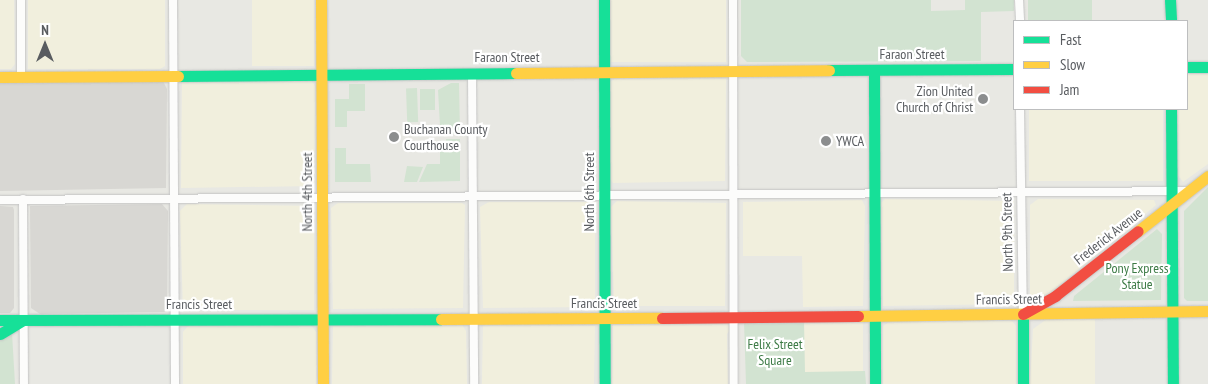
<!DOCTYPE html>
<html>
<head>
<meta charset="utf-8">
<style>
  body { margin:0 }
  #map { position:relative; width:1208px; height:384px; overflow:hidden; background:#e8e8e3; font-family:"PT Sans Narrow",sans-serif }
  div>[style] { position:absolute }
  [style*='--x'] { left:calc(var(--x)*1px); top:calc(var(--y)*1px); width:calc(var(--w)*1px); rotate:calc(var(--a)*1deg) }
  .commercial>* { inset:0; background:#f1efdd; transform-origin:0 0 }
  .industrial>* { inset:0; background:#d8d7d3 }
  .green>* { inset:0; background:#d2e3d1; transform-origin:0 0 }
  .roads { filter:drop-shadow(0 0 1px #c4c4c4) drop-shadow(0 0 1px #c4c4c4) }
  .street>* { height:8px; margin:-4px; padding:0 4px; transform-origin:4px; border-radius:4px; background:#fcfcfb }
  .fast>* { height:11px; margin:-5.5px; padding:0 5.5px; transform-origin:5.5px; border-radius:5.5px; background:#16e098 }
  .slow>* { height:11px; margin:-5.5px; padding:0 5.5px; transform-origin:5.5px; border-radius:5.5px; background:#ffcf43 }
  .jam>* { height:11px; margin:-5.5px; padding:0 5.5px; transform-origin:5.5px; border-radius:5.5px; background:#f24e42 }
  .dots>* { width:14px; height:14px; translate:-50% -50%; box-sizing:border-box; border:2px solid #fff; border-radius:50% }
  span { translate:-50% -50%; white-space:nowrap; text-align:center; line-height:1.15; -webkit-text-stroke:4.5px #fff; paint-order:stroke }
  .street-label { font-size:14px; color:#595c60 }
  .poi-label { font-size:14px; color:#595c60 }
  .right { translate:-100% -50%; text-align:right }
  .left { translate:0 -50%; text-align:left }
  .park-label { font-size:14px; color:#3d7b46 }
  .legend { position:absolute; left:1013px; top:20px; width:175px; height:90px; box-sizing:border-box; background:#fff; border:1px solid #bdbebf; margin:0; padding:6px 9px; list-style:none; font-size:15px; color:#595c60 }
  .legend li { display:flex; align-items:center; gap:10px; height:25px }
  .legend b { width:25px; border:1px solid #bdbebf }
  .north { position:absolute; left:20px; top:20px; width:50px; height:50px; -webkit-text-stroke:4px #fff; paint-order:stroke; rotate:0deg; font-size:14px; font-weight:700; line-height:20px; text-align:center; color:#595c60 }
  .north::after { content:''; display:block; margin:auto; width:18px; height:22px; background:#595c60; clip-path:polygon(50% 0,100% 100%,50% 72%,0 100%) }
</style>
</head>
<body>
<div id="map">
  <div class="commercial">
    <div style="clip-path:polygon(0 0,14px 0,15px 64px,11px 69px,0 69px)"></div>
    <div style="clip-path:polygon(28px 0,165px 0,165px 66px,160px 69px,28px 69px)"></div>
    <div style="left:252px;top:0;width:62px;height:66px"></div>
    <div style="left:609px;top:0;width:117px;height:62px"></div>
    <div style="clip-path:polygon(1187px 74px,1208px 74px,1208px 164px,1183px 182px,1178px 175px,1178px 109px,1187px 109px)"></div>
    <div style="clip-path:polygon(618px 77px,726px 79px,725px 181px,613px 183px,610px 179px,610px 82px)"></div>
    <div style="clip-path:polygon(311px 80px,315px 86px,314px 186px,181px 188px,182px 81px)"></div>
    <div style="left:1029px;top:109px;width:134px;height:72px"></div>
    <div style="clip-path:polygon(885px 199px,1014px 201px,1014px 304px,883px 306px,881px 203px)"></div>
    <div style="clip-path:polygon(1038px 199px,1154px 200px,1156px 205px,1042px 300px,1033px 302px,1030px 295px,1030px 205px)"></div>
    <div style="clip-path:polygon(862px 200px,865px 206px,863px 306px,803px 307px,802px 256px,743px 256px,743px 202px)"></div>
    <div style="clip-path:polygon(617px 201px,726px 203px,725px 306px,614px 306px,611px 207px)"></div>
    <div style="clip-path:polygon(489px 202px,595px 202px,595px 307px,483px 308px,480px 207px)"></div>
    <div style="clip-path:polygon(338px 203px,462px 203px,465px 205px,463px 308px,333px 309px,331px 208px)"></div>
    <div style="clip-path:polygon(187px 204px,314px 206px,314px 310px,183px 310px,180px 211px)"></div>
    <div style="clip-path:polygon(1095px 319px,1095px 384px,1030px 384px,1033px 329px,1047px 319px)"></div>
    <div style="left:804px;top:321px;width:59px;height:51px"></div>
    <div style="clip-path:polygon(891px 321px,1012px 321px,1016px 326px,1016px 384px,883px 384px,883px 326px)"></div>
    <div style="clip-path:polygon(726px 322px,731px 328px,727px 334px,728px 384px,612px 384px,613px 323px)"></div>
    <div style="clip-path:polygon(461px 323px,466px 331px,467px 384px,332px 384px,333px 326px)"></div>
    <div style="left:483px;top:324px;width:112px;height:60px;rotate:1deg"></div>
    <div style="clip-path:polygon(311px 325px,316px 332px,316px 384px,183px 384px,183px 332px,188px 326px)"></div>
  </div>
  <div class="industrial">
    <div style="clip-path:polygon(163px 81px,167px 89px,166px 188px,0 191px,0 82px)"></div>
    <div style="clip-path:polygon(162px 204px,168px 211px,167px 309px,165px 312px,40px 314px,31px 308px,30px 206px)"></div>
    <div style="clip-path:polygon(0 206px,13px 207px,14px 210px,14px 308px,10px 313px,0 313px)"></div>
  </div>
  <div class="green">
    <div style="clip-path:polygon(741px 0,931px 0,931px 11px,965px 10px,965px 0,1014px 0,1014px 11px,981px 12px,981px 61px,747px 62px,741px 56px)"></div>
    <div style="left:1028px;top:0;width:64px;height:21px"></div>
    <div style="clip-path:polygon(451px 83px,459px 83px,460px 133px,445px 134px,445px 127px,440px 126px,438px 90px)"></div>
    <div style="clip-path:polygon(349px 84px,365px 84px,365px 111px,347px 111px,347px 127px,335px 127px,335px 99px,349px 99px)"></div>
    <div style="left:417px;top:88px;width:34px;height:11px;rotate:88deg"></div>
    <div style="left:420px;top:89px;width:15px;height:21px"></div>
    <div style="clip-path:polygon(446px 139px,460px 139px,460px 181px,419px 182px,427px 164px,440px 164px,440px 147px,446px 147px)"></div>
    <div style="clip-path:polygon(335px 148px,346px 148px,346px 164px,370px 164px,371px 182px,335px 182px)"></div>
    <div style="clip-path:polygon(407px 166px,423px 167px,417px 182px,404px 182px)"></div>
    <div style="clip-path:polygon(1208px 187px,1208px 301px,1187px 301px,1184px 298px,1184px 211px)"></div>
    <div style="clip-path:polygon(1157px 229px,1162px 234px,1161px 300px,1073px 301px,1074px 296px)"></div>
    <div style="clip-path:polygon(804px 321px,805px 372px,865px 371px,866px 384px,746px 384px,744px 322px)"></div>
    <div style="clip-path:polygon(12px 333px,15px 384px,0 384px,0 340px)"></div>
  </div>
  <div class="roads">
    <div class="street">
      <div style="--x:173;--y:0;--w:384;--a:89.7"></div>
      <div style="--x:733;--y:0;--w:384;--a:89.9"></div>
      <div style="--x:1019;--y:0;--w:21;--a:87"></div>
      <div style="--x:472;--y:73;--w:311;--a:89.6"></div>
      <div style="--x:21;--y:77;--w:77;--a:-90"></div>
      <div style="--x:1020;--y:109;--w:205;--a:89.2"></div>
      <div style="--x:23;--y:199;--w:185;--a:89.7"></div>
      <div style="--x:0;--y:200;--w:1188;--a:-0.43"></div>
    </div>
    <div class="fast">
      <div style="--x:604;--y:0;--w:384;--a:89.9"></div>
      <div style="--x:1170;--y:0;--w:21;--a:87"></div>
      <div style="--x:1187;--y:67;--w:21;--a:0"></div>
      <div style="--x:829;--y:70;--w:185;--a:-0.3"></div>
      <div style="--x:874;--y:70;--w:314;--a:89.8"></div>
      <div style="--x:178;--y:76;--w:338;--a:-0.5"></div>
      <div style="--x:1171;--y:109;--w:275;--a:89.6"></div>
      <div style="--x:1023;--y:314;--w:70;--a:90"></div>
      <div style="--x:0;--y:320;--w:441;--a:-0.1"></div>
      <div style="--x:0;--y:334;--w:27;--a:-31"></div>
    </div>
    <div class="slow">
      <div style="--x:321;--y:0;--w:384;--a:89.7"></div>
      <div style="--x:516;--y:73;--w:313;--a:-0.5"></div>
      <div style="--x:0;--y:77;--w:178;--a:-0.3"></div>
      <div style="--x:1138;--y:231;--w:89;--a:-38.2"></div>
      <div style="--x:858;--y:316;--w:350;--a:-0.8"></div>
      <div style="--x:441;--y:319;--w:221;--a:-0.3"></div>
    </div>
    <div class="jam">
      <div style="--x:1023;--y:314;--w:37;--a:-29"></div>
      <div style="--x:1055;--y:296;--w:105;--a:-38.1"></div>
      <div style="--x:662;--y:318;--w:196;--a:-0.6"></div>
    </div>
  </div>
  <div class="dots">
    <div style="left:983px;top:99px;background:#8b8d8e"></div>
    <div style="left:394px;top:137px;background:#8b8d8e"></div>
    <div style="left:826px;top:141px;background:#8b8d8e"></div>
  </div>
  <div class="street-label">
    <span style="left:912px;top:54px">Faraon Street</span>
    <span style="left:507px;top:57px">Faraon Street</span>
    <span style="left:307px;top:192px;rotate:-90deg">North 4th Street</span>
    <span style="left:589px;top:192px;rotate:-90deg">North 6th Street</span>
    <span style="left:1007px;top:232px;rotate:-91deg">North 9th Street</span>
    <span style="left:1108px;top:236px;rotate:-38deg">Frederick Avenue</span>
    <span style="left:1009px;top:299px;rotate:-1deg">Francis Street</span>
    <span style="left:604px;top:303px">Francis Street</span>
    <span style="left:199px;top:304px">Francis Street</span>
  </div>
  <div class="poi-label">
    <span class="right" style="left:973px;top:99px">Zion United<br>Church of Christ</span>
    <span class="left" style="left:404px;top:137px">Buchanan County<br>Courthouse</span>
    <span class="left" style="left:836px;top:141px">YWCA</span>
  </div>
  <div class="park-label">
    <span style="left:1137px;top:276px">Pony Express<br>Statue</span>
    <span style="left:775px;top:352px">Felix Street<br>Square</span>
  </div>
  <ul class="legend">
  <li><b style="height:6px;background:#16e098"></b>Fast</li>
  <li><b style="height:6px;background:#ffcf43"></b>Slow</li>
  <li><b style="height:6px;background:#f24e42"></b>Jam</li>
  </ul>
  <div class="north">N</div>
</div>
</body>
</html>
